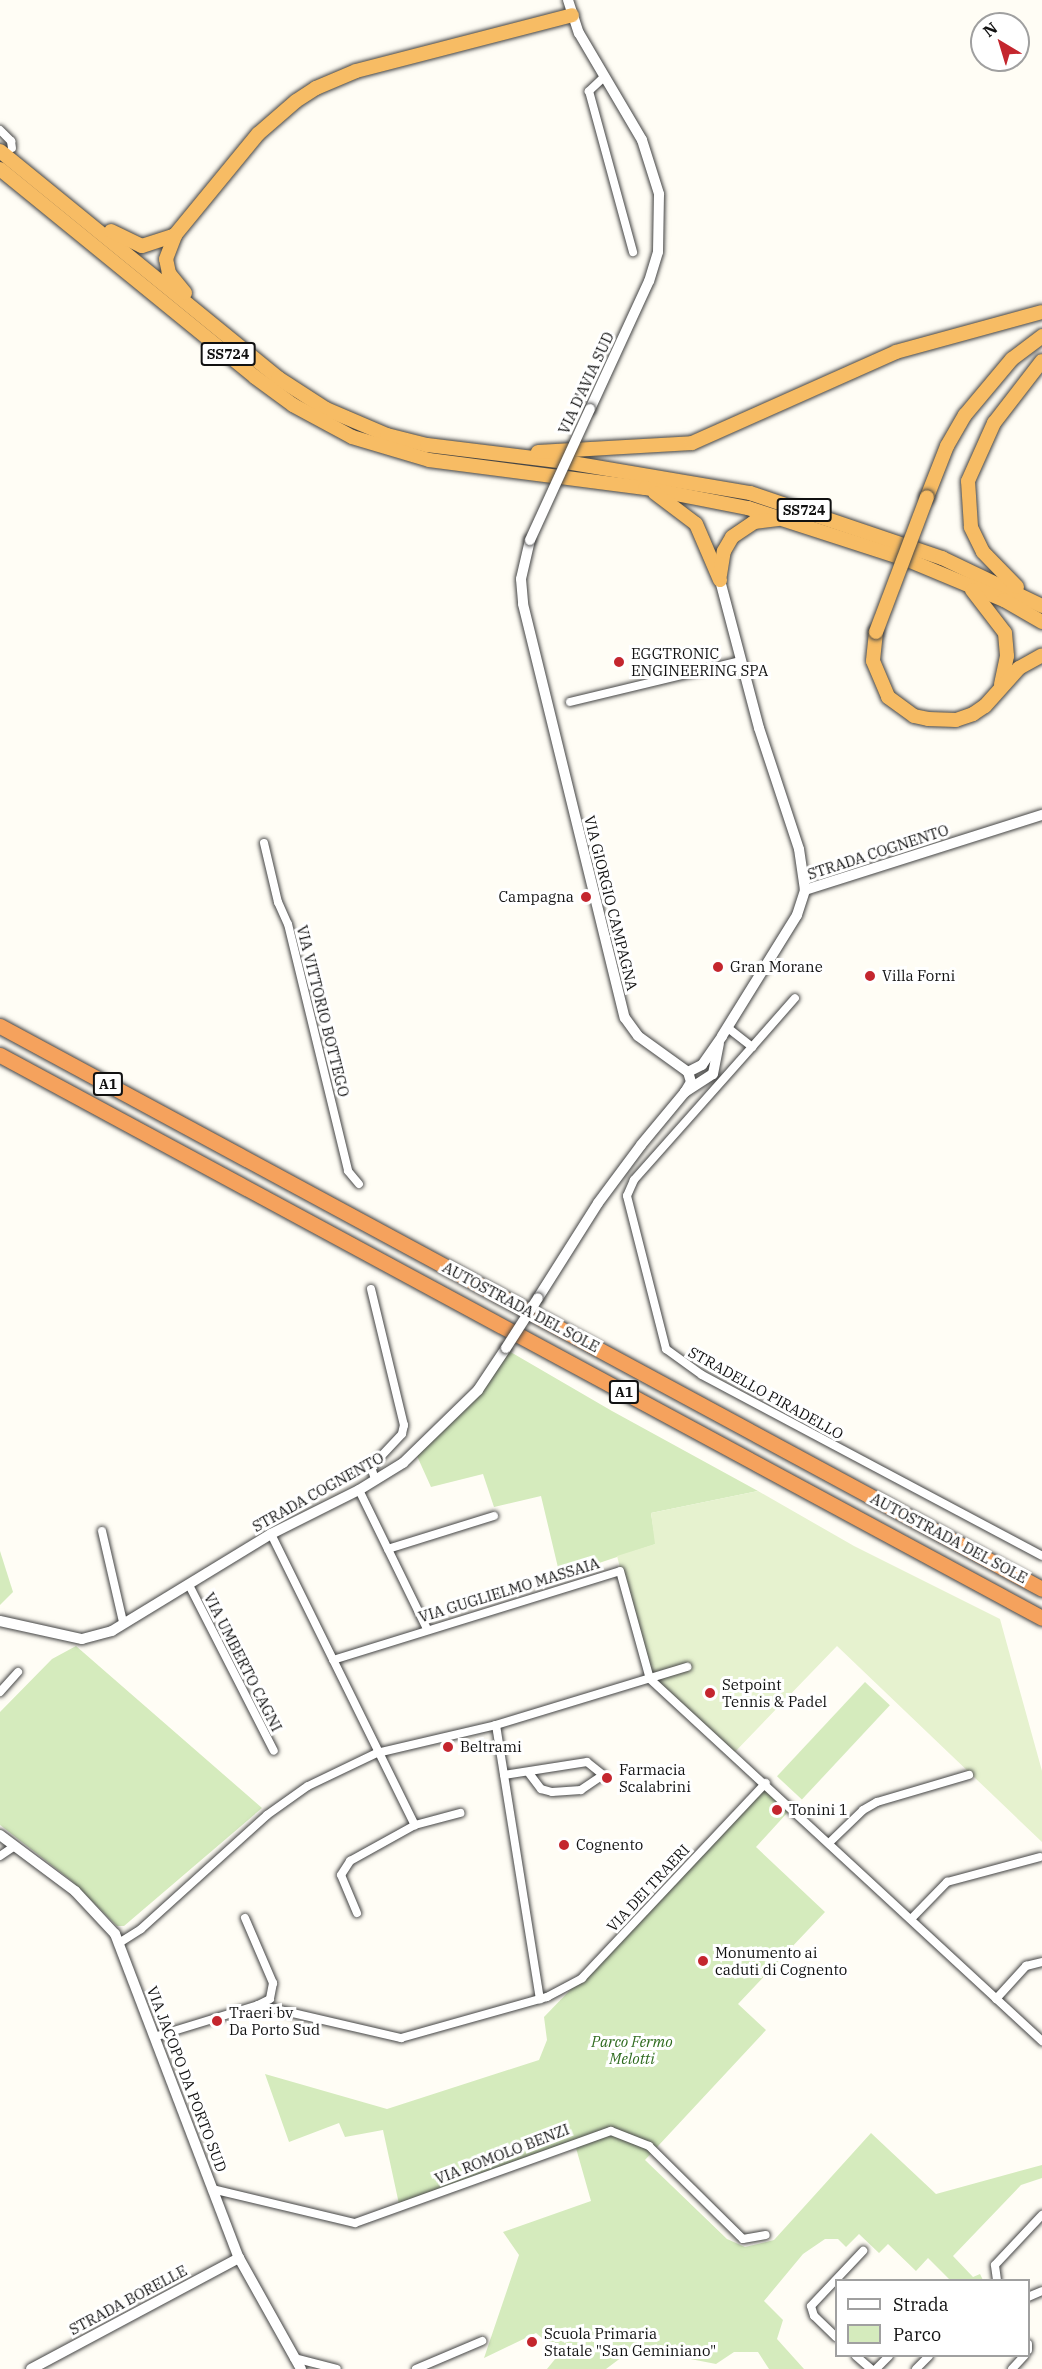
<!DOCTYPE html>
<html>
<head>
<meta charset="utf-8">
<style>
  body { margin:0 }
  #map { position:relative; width:1042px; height:2369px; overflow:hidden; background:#fffdf5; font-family:"IBM Plex Serif",serif }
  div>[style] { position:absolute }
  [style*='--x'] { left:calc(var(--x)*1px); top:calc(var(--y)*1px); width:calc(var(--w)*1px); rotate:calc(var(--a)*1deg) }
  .green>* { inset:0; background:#d5ebbd; transform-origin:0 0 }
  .pitch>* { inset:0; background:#e6f2cf }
  .roads { filter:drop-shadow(0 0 2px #444) drop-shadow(0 0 2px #444) }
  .minor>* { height:8px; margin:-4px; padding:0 4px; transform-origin:4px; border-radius:4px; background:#fff }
  .tertiary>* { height:10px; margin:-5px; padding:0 5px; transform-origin:5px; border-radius:5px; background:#fff }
  .trunk>* { height:14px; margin:-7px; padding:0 7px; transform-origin:7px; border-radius:7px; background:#f7bc64 }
  .motorway>* { height:15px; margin:-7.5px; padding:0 7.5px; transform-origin:7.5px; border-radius:7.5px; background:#f5a25d }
  .bridges { filter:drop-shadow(0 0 2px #444) drop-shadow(0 0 2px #444) }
  .tertiary-bridge>* { height:10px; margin:-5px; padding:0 5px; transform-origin:5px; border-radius:5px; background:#fff }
  .trunk-bridge>* { height:14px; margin:-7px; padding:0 7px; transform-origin:7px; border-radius:7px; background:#f7bc64 }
  .dots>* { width:16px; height:16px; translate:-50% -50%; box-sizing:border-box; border:3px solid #fff; border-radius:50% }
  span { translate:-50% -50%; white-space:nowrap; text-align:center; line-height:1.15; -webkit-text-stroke:6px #fff; paint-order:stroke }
  .shield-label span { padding:2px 4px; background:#fff; border:2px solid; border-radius:4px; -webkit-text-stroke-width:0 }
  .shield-label { font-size:14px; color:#111; font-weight:700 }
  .street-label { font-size:15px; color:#111 }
  .poi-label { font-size:15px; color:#111 }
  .left { translate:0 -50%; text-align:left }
  .right { translate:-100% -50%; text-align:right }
  .park-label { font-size:15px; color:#2f6b1f; font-style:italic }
  .legend { position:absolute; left:835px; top:2279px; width:195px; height:78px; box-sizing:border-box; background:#fff; border:2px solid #a0a0a0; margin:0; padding:8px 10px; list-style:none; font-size:18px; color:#111 }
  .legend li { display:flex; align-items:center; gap:12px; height:30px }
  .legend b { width:30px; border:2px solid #a0a0a0 }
  .north { position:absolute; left:970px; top:12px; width:60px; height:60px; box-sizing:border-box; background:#fff; border:2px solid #a0a0a0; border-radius:50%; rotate:322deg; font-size:16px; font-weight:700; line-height:24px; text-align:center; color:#111 }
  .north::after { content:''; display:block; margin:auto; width:21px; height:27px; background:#c4262e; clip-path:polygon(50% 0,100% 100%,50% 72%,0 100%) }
</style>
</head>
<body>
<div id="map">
  <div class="green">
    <div style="clip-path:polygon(507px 1350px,612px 1411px,758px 1491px,651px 1513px,656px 1544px,560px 1576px,541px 1496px,494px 1507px,483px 1474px,431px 1487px,417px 1456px,468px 1407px)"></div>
    <div style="clip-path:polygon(0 1551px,13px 1592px,0 1605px)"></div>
    <div style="clip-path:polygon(76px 1646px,262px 1808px,124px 1926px,117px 1926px,72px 1881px,0 1825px,0 1712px,52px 1659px)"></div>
    <div style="left:865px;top:1682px;width:34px;height:129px;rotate:43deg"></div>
    <div style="clip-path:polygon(764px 1789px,788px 1812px,756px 1847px,825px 1912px,738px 2004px,766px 2030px,645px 2160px,727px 2239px,745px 2247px,774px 2240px,871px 2133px,936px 2194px,1042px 2165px,1042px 2178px,1021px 2185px,953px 2256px,973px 2277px,980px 2274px,983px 2280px,950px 2280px,928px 2258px,916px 2271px,888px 2244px,879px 2253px,859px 2234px,846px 2247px,838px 2239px,825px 2239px,803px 2254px,764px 2301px,783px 2320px,777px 2339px,804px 2369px,769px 2369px,758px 2352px,734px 2352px,716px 2364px,634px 2348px,606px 2369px,547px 2369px,560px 2353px,536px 2333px,484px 2358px,519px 2255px,503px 2232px,591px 2201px,574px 2141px,399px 2204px,383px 2130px,345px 2137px,339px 2123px,289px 2142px,265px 2074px,387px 2109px,539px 2060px,547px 2040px,544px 2017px)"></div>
  </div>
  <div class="pitch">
    <div style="clip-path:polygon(758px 1491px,854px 1546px,1000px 1619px,1042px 1771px,1042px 1842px,837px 1646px,732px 1755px,649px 1679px,617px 1556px,655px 1544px,651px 1513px)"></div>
  </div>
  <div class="roads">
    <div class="minor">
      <div style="--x:604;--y:77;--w:21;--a:137"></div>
      <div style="--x:589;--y:91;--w:167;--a:74.7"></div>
      <div style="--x:0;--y:130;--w:16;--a:45"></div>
      <div style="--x:11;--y:141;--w:7;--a:82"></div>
      <div style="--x:570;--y:702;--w:176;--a:-13.5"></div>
      <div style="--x:264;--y:843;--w:61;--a:76.7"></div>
      <div style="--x:278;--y:902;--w:24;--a:66"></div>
      <div style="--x:288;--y:924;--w:254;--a:76.3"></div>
      <div style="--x:348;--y:1171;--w:17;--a:50"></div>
      <div style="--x:728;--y:1028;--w:31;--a:38"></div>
      <div style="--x:752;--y:1047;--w:65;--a:-48.7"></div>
      <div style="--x:752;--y:1047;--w:178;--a:131.6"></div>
      <div style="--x:634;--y:1180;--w:17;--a:114"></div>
      <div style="--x:627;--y:1196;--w:158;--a:75.7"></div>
      <div style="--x:666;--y:1349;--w:44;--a:35.8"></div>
      <div style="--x:702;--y:1375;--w:385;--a:28"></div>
      <div style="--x:371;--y:1289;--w:140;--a:76.4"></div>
      <div style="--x:404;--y:1425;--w:9;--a:103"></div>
      <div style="--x:402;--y:1434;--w:45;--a:133.2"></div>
      <div style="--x:371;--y:1467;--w:13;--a:72"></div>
      <div style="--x:359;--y:1490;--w:155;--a:63.9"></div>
      <div style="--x:102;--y:1531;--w:93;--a:77"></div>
      <div style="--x:271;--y:1534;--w:325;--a:63.7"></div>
      <div style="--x:388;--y:1549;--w:111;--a:-17.3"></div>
      <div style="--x:189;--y:1585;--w:186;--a:62.9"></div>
      <div style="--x:333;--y:1660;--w:300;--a:-17.2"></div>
      <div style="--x:620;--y:1571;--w:112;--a:74.5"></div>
      <div style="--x:650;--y:1679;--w:534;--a:42.72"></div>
      <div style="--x:0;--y:1692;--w:27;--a:-48"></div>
      <div style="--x:496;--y:1725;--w:278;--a:80.9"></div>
      <div style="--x:504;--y:1775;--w:84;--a:-8.9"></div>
      <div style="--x:587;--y:1762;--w:21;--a:39"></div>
      <div style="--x:603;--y:1775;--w:27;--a:146"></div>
      <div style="--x:581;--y:1790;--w:29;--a:176"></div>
      <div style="--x:552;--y:1792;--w:11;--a:-165"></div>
      <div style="--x:541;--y:1789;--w:21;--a:-127"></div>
      <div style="--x:829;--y:1843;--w:47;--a:-44.1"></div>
      <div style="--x:863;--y:1810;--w:16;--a:-30"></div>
      <div style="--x:877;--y:1802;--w:96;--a:-16.4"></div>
      <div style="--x:0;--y:1856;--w:18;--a:-34"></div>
      <div style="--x:357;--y:1913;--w:41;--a:-112.8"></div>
      <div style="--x:341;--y:1875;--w:17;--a:-57"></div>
      <div style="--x:350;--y:1861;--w:74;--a:-29"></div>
      <div style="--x:415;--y:1825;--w:47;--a:-14.9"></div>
      <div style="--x:245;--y:1918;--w:71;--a:66.7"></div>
      <div style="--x:273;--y:1983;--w:16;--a:101"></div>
      <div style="--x:270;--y:1999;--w:13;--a:153"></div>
      <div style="--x:911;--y:1919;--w:52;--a:-45.8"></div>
      <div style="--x:947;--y:1882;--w:96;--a:-15"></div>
      <div style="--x:119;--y:1943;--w:26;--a:-32"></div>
      <div style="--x:141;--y:1929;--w:170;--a:-42.1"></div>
      <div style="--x:267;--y:1815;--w:50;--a:-35.3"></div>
      <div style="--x:308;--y:1786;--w:76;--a:-25.6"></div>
      <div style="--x:377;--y:1753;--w:122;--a:-13.2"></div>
      <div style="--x:496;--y:1725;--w:200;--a:-16.9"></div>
      <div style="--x:996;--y:1999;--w:45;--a:-47.7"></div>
      <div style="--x:1026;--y:1966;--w:16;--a:-14"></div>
      <div style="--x:154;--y:2037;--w:109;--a:-17.1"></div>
      <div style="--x:258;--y:2005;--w:147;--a:13"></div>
      <div style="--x:401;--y:2038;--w:152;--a:-15.7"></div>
      <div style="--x:547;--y:1997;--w:40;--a:-28"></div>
      <div style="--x:582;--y:1978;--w:268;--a:-46.7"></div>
      <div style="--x:212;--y:2189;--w:147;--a:13.4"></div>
      <div style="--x:355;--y:2223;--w:272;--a:-19.8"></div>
      <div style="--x:611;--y:2131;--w:41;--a:21.5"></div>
      <div style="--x:649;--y:2146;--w:132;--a:44.7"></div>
      <div style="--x:743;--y:2239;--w:23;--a:-10"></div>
      <div style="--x:997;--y:2280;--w:15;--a:-98"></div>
      <div style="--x:995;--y:2265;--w:69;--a:-46.8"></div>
      <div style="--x:1028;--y:2297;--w:15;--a:-23"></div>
      <div style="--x:836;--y:2337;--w:30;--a:-136"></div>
      <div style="--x:814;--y:2316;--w:10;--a:-107"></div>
      <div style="--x:811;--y:2306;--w:76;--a:-46.6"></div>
      <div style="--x:1028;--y:2344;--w:6;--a:90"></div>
      <div style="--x:856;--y:2356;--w:20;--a:41"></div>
      <div style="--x:294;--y:2358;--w:44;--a:14.3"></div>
      <div style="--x:416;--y:2369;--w:72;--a:-23"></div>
      <div style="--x:876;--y:2369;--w:18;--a:-45"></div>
      <div style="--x:916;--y:2369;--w:18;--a:-45"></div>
      <div style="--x:1012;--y:2369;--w:18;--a:-47"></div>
    </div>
    <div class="tertiary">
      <div style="--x:568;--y:0;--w:35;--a:72"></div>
      <div style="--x:579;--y:33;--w:124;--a:59.5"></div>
      <div style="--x:642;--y:140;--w:57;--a:72.5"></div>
      <div style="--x:659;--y:194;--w:58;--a:91"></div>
      <div style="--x:658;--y:252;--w:30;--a:107"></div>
      <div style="--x:649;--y:281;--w:141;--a:114.7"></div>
      <div style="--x:530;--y:540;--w:40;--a:103"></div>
      <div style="--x:521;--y:579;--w:25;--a:85"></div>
      <div style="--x:523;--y:604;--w:426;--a:76.2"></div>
      <div style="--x:625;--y:1018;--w:22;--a:54"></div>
      <div style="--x:638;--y:1036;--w:62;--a:35.8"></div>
      <div style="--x:688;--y:1072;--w:10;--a:73"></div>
      <div style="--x:691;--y:1082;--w:12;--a:121"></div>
      <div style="--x:805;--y:890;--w:249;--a:-17.6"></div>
      <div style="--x:688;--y:1072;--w:16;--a:-27"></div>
      <div style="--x:702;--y:1065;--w:35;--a:-55"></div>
      <div style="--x:722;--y:1036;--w:142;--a:-58.2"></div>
      <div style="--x:797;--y:915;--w:26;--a:-72"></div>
      <div style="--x:805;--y:890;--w:41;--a:-98.3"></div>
      <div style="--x:799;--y:849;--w:127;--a:-108.3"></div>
      <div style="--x:759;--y:728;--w:153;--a:-104.8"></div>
      <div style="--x:538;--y:1298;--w:112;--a:-57.7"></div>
      <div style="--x:598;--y:1203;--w:72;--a:-53.4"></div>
      <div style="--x:641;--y:1145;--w:69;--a:-50.3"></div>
      <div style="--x:685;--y:1092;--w:33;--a:-33"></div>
      <div style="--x:713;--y:1074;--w:31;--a:-79"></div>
      <div style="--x:0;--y:1621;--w:84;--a:12.4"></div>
      <div style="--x:82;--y:1639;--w:31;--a:-15"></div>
      <div style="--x:112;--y:1631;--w:186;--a:-31.4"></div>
      <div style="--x:271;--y:1534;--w:98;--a:-26.6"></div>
      <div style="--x:359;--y:1490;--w:52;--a:-31.5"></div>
      <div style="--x:403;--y:1463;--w:105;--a:-44.2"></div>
      <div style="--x:478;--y:1390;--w:50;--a:-56.3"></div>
      <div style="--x:0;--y:1835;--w:94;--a:36.7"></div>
      <div style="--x:75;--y:1891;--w:59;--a:47.1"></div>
      <div style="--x:115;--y:1934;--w:347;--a:69.1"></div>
      <div style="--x:239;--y:2258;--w:127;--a:60.8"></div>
      <div style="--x:31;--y:2369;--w:236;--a:-28.1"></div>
    </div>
    <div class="trunk">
      <div style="--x:0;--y:151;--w:359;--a:39.2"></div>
      <div style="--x:278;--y:378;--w:57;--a:32.9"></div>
      <div style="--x:326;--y:409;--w:66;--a:23.1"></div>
      <div style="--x:387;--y:435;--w:41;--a:14"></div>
      <div style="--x:427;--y:445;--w:140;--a:7"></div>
      <div style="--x:566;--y:462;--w:187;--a:9.6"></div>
      <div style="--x:750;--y:493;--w:203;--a:18.7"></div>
      <div style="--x:942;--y:558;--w:111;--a:25.6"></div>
      <div style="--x:0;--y:169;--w:329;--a:39.2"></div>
      <div style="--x:255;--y:377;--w:47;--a:36.4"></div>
      <div style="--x:293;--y:405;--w:67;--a:28.5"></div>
      <div style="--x:352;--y:437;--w:80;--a:16.6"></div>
      <div style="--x:429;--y:460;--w:218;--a:7.4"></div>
      <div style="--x:645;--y:488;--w:105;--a:11"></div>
      <div style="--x:748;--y:508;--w:168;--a:18"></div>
      <div style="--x:908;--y:560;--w:104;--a:22.6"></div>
      <div style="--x:1004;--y:600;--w:44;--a:30.1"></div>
      <div style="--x:111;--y:231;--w:34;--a:26"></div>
      <div style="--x:142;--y:246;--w:35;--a:-18"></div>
      <div style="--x:185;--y:293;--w:26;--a:-129"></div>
      <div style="--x:169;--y:273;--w:14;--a:-102"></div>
      <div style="--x:166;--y:259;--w:26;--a:-69"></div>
      <div style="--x:175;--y:235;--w:131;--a:-50.6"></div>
      <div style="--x:258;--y:134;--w:50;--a:-41"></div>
      <div style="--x:296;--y:101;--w:24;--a:-33"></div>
      <div style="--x:316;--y:88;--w:43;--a:-23"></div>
      <div style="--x:356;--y:71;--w:223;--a:-14.5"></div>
      <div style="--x:538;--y:452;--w:154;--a:-3.3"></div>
      <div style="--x:692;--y:443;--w:223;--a:-24"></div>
      <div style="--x:896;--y:352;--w:151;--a:-15.3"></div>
      <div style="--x:655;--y:493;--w:51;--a:37.1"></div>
      <div style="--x:696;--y:524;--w:61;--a:66.8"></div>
      <div style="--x:927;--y:497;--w:55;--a:-68.6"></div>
      <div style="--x:947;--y:446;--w:36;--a:-60"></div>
      <div style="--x:965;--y:415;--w:73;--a:-50"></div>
      <div style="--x:1012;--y:359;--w:38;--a:-37"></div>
      <div style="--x:720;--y:575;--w:24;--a:-81"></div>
      <div style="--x:724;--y:551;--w:16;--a:-60"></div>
      <div style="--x:732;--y:537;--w:27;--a:-34"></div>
      <div style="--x:754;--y:522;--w:24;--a:-7"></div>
      <div style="--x:1017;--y:587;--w:49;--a:-134.2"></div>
      <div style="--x:983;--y:552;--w:28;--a:-116"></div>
      <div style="--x:971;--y:527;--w:46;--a:-93.7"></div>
      <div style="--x:968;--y:481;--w:64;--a:-65.9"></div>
      <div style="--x:994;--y:423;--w:78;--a:-52.3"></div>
      <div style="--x:972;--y:590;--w:54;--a:52.5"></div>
      <div style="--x:1005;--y:633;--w:23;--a:85"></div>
      <div style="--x:1007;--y:656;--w:29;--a:102"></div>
      <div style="--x:876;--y:632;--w:29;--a:96"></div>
      <div style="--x:873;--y:661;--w:39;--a:67"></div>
      <div style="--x:888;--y:697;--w:32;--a:36"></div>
      <div style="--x:914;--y:716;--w:14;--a:12"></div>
      <div style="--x:928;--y:719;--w:28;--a:2"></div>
      <div style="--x:956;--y:720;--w:18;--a:-19"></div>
      <div style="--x:973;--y:714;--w:14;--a:-34"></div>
      <div style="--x:985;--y:706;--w:51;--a:-48.2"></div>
      <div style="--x:1019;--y:668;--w:26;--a:-29"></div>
    </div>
    <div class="motorway">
      <div style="--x:0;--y:1026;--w:1184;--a:28.38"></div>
      <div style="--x:0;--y:1055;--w:1184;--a:28.38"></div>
    </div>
  </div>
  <div class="bridges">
    <div class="tertiary-bridge">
      <div style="--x:530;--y:540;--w:144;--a:-65.4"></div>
      <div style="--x:506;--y:1348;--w:59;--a:-57.4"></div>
    </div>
    <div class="trunk-bridge">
      <div style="--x:876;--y:632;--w:144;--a:-69.3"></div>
    </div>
  </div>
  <div class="dots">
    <div style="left:619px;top:662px;background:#c4262e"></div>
    <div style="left:586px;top:897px;background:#c4262e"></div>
    <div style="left:718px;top:967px;background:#c4262e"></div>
    <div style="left:870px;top:976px;background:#c4262e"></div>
    <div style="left:710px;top:1693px;background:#c4262e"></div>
    <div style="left:448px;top:1747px;background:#c4262e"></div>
    <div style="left:607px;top:1778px;background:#c4262e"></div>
    <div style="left:777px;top:1810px;background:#c4262e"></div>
    <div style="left:564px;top:1845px;background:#c4262e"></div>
    <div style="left:703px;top:1961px;background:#c4262e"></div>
    <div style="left:217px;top:2021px;background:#c4262e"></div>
    <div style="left:532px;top:2342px;background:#c4262e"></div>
  </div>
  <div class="shield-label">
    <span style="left:228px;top:354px">SS724</span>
    <span style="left:804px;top:510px">SS724</span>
    <span style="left:108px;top:1084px">A1</span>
    <span style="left:624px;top:1392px">A1</span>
  </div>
  <div class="street-label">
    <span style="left:586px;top:383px;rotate:-65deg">VIA D'AVIA SUD</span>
    <span style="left:878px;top:852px;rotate:-18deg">STRADA COGNENTO</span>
    <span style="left:611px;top:903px;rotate:76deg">VIA GIORGIO CAMPAGNA</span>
    <span style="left:323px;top:1011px;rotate:76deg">VIA VITTORIO BOTTEGO</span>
    <span style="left:521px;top:1307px;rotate:28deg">AUTOSTRADA DEL SOLE</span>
    <span style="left:766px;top:1393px;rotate:29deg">STRADELLO PIRADELLO</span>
    <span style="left:318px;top:1492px;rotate:-29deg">STRADA COGNENTO</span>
    <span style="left:949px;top:1538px;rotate:28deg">AUTOSTRADA DEL SOLE</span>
    <span style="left:509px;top:1590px;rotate:-17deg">VIA GUGLIELMO MASSAIA</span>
    <span style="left:243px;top:1662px;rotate:63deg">VIA UMBERTO CAGNI</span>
    <span style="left:648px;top:1888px;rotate:-47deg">VIA DEI TRAERI</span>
    <span style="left:187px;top:2079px;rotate:69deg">VIA JACOPO DA PORTO SUD</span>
    <span style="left:502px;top:2154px;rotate:-21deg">VIA ROMOLO BENZI</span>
    <span style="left:128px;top:2300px;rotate:-28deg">STRADA BORELLE</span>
  </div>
  <div class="poi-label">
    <span class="left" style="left:631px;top:662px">EGGTRONIC<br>ENGINEERING SPA</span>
    <span class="right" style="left:574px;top:897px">Campagna</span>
    <span class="left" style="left:730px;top:967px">Gran Morane</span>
    <span class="left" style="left:882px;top:976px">Villa Forni</span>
    <span class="left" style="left:722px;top:1693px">Setpoint<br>Tennis &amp; Padel</span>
    <span class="left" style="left:460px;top:1747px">Beltrami</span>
    <span class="left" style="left:619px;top:1778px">Farmacia<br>Scalabrini</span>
    <span class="left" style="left:789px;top:1810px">Tonini 1</span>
    <span class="left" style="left:576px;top:1845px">Cognento</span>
    <span class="left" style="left:715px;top:1961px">Monumento ai<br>caduti di Cognento</span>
    <span class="left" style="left:229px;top:2021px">Traeri bv<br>Da Porto Sud</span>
    <span class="left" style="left:544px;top:2342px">Scuola Primaria<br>Statale "San Geminiano"</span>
  </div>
  <div class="park-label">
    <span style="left:632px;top:2050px">Parco Fermo<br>Melotti</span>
  </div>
  <ul class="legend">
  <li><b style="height:8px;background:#fff"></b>Strada</li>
  <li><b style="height:16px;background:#d5ebbd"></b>Parco</li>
  </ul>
  <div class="north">N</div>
</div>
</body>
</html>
